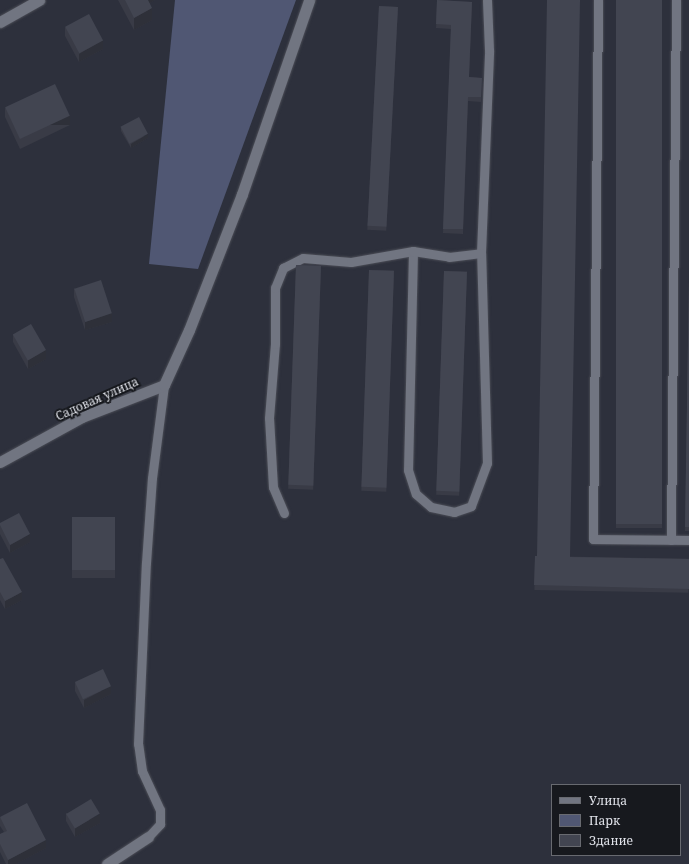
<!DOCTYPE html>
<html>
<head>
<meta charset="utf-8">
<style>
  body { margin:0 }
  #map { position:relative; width:689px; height:864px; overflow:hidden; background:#2d303c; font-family:"Noto Serif",serif }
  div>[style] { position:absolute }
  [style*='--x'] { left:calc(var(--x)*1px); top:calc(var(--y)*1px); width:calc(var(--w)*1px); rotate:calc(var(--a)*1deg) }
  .green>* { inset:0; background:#505773 }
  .roads { filter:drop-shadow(0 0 1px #4b4d56) drop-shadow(0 0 1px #4b4d56) }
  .service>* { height:9px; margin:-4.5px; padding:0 4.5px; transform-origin:4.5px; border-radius:4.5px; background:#717581 }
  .minor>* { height:11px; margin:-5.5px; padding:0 5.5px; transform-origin:5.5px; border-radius:5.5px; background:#717581 }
  .wall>* { inset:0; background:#393b46; transform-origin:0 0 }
  .shaded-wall>* { inset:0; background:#2e3039; transform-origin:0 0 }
  .building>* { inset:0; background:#424551; transform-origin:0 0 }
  span { translate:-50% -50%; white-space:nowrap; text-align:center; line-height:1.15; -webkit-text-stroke:4px #17191e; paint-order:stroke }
  .street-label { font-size:12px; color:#e1e3ea }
  .legend { position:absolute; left:551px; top:784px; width:130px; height:72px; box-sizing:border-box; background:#17191e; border:1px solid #686a70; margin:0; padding:5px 7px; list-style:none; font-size:12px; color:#e1e3ea }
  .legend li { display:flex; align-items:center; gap:8px; height:20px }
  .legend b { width:20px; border:1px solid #686a70 }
</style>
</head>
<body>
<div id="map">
  <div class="green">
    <div style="clip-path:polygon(175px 0,296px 0,198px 269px,149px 264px)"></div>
  </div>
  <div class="roads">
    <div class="service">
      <div style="--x:598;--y:0;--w:539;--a:90.53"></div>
      <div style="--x:593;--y:539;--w:96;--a:0.6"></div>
      <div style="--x:413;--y:251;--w:219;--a:91.3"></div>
      <div style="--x:408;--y:470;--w:25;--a:72"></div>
      <div style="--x:416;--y:494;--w:20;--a:41"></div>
      <div style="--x:431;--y:507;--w:24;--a:12"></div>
      <div style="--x:454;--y:512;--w:18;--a:-19"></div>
      <div style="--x:471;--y:506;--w:46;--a:-69.6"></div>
      <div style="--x:487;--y:463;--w:210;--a:-91.6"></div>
      <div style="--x:481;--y:253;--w:203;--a:-87.7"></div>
      <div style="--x:489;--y:50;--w:50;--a:-92.3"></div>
      <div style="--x:284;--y:513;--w:28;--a:-113"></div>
      <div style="--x:273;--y:487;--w:69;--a:-93.3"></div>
      <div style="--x:269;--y:418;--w:74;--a:-85.4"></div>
      <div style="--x:275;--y:344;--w:56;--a:-90"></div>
      <div style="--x:275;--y:288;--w:22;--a:-68"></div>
      <div style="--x:283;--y:268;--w:22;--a:-27"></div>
      <div style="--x:303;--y:258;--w:48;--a:4.8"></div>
      <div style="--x:351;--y:262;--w:63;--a:-10.1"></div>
      <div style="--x:413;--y:251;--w:36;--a:9"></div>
      <div style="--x:449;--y:257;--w:32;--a:-7"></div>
      <div style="--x:671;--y:540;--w:540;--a:-89.47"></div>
      <div style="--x:148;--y:837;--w:18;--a:-47"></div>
      <div style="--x:160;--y:824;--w:14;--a:-90"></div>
      <div style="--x:160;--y:810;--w:43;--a:-114.8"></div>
      <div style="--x:142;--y:771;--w:27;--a:-98"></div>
      <div style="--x:138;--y:744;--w:181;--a:-87.5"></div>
      <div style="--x:146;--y:563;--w:85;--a:-86"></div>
      <div style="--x:152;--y:478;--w:94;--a:-82.6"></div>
    </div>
    <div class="minor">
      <div style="--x:0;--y:22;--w:45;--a:-29.4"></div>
      <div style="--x:0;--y:462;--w:94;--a:-28.8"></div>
      <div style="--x:82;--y:417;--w:88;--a:-21.3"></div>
      <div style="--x:164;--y:385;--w:60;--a:-65.6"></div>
      <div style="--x:189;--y:330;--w:146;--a:-68.7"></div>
      <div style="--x:242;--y:194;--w:205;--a:-70.9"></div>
      <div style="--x:107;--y:864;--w:49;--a:-33.4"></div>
    </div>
  </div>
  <div class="wall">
    <div style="clip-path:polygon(118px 0,155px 0,150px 3px,152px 20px,134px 30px)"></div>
    <div style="clip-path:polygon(437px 0,472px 2px,469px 77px,482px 78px,481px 102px,468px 101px,463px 234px,443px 233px,451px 29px,436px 28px)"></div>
    <div style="left:616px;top:0;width:46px;height:528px"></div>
    <div style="left:379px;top:6px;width:19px;height:224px;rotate:3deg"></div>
    <div style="clip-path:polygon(65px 27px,103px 49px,79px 62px,65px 36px)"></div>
    <div style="clip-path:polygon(5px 108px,70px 125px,20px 149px,5px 117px)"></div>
    <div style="clip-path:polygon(121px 127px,148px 138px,131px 148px,121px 131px)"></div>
    <div style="left:296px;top:265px;width:25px;height:224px;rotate:2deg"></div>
    <div style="left:369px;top:270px;width:25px;height:221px;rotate:2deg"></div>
    <div style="left:444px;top:271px;width:23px;height:224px;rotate:2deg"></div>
    <div style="clip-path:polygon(689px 278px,689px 531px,685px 531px)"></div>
    <div style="clip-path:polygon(74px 288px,112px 322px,85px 330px,74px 297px)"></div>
    <div style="clip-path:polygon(13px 334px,46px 359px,28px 369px,13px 342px)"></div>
    <div style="left:72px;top:517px;width:43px;height:61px"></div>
    <div style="clip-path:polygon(0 523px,30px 542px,10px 553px,0 534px)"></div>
    <div style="left:535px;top:556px;width:154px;height:34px;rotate:1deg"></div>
    <div style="clip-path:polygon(0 559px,22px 600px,5px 609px,0 600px)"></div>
    <div style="clip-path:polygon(75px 683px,111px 694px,84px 708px,75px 691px)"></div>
    <div style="clip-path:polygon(66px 813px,100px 823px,75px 837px,66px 821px)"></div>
    <div style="clip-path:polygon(0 817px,46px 848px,16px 864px,6px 864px,0 852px,0 834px,4px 832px,0 826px)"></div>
  </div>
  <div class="shaded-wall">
    <div style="clip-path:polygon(145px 0,155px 0,145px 6px)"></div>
    <div style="clip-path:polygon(152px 8px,152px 20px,134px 30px,134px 18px)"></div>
    <div style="clip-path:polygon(103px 40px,103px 49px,79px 62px,79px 54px)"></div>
    <div style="left:70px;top:116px;width:9px;height:55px;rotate:90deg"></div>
    <div style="clip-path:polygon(148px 134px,148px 138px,131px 148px,131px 144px)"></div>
    <div style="clip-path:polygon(112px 313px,112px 322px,85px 330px,85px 322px)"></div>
    <div style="clip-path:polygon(46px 350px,46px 359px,28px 369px,28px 360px)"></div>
    <div style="clip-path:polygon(30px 534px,30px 542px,10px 553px,10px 545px)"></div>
    <div style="clip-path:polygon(22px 592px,22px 600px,5px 609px,5px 601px)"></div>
    <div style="clip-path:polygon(111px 686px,111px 694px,84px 708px,84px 700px)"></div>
    <div style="clip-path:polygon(100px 814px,100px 823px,75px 837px,75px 828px)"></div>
    <div style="clip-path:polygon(46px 840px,46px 848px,16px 864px,8px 864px,8px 860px)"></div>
  </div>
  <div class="building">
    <div style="clip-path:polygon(125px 0,148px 0,152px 8px,134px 18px)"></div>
    <div style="clip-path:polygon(437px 0,472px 2px,469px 77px,482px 78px,481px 97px,468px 97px,463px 229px,443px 229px,451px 25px,436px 24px)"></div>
    <div style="clip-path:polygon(547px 0,580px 0,570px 557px,689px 559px,689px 589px,534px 585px,535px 556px,537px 556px)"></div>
    <div style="left:616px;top:0;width:46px;height:524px"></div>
    <div style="left:379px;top:6px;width:19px;height:220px;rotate:3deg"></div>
    <div style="left:89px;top:14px;width:30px;height:27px;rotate:62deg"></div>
    <div style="left:55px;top:84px;width:35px;height:55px;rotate:65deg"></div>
    <div style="left:139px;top:117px;width:19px;height:21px;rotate:62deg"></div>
    <div style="left:296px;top:265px;width:25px;height:220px;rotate:2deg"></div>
    <div style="left:369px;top:270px;width:25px;height:217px;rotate:2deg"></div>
    <div style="left:444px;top:271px;width:23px;height:220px;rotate:2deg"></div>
    <div style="clip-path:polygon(689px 278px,689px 527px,685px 527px)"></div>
    <div style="left:101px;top:280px;width:35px;height:28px;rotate:72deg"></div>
    <div style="left:31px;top:324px;width:30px;height:21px;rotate:60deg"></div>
    <div style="clip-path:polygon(19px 513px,30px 534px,10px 545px,0 525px,0 523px)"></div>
    <div style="left:72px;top:517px;width:43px;height:53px"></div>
    <div style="clip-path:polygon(3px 558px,22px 592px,5px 601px,0 592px,0 559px)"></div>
    <div style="left:103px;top:669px;width:19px;height:31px;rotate:65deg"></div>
    <div style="left:91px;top:799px;width:17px;height:29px;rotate:59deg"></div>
    <div style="clip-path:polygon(27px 803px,46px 840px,8px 860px,0 844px,0 834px,7px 831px,0 817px)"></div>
  </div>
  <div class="street-label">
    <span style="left:97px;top:399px;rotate:-24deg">Садовая улица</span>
  </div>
  <ul class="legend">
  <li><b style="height:5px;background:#717581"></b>Улица</li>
  <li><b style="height:11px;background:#505773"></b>Парк</li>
  <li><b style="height:11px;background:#424551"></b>Здание</li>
  </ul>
</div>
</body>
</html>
